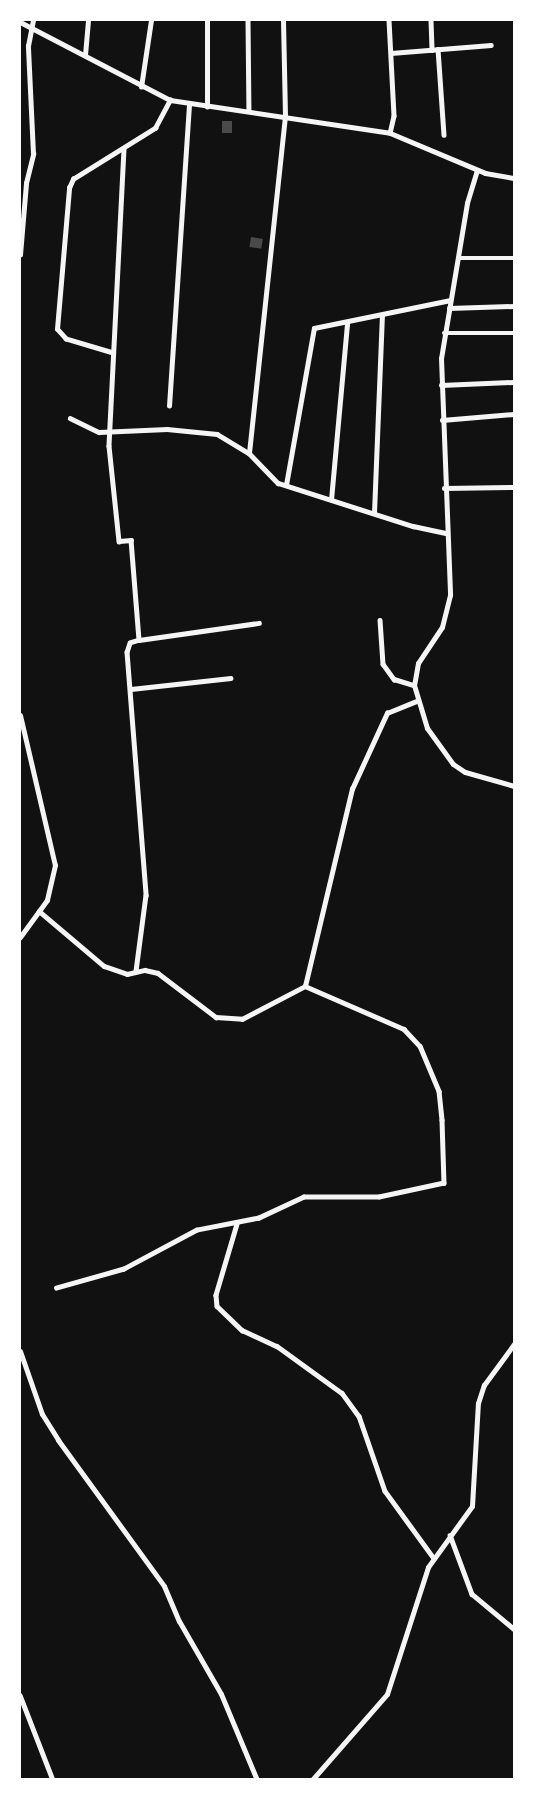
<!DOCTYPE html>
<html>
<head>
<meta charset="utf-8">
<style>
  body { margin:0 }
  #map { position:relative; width:534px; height:1799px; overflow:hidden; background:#111; font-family:Jost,sans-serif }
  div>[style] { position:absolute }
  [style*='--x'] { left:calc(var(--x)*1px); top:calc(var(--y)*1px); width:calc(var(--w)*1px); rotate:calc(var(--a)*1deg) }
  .building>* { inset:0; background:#4a4a4a; transform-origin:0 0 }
  .minor>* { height:4.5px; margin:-2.25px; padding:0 2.25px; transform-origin:2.25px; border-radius:2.25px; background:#f5f5f5 }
  .tertiary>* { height:5px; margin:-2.5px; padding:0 2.5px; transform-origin:2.5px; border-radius:2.5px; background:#f5f5f5 }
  span { translate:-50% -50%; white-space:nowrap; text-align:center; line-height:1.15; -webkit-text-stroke:4.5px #fff; paint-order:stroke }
  .frame { position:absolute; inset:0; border:21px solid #fff; pointer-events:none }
</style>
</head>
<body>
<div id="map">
  <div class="building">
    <div style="left:222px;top:121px;width:10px;height:12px"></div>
    <div style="left:251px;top:237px;width:12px;height:10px;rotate:9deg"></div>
  </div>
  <div class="minor">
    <div style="--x:248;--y:20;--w:90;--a:89.4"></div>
    <div style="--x:389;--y:20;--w:96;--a:87"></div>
    <div style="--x:394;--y:116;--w:17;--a:103"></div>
    <div style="--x:431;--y:20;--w:30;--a:88"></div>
    <div style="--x:438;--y:49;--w:86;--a:86"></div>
    <div style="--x:391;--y:53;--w:100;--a:-4.6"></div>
    <div style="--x:85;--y:55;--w:35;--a:-85"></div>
    <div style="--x:141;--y:87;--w:68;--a:-81.5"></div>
    <div style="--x:207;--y:107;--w:87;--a:-90"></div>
    <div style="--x:124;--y:149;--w:297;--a:92.9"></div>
    <div style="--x:109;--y:446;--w:96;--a:84"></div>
    <div style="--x:119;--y:541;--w:12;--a:-5"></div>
    <div style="--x:131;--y:540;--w:100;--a:85.4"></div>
    <div style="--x:139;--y:640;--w:9;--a:162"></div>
    <div style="--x:130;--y:643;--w:9;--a:108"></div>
    <div style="--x:127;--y:652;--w:244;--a:85.5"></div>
    <div style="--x:146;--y:895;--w:77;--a:97.5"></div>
    <div style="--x:20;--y:255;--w:72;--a:-85.2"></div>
    <div style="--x:26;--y:183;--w:30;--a:-76"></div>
    <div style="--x:33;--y:154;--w:108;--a:-92.7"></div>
    <div style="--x:28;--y:46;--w:26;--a:-79"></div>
    <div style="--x:458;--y:258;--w:56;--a:0"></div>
    <div style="--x:449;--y:308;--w:65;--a:-1.8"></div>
    <div style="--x:444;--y:333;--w:70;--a:0"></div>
    <div style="--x:113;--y:353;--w:49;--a:-163.4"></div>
    <div style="--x:66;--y:339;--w:13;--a:-132"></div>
    <div style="--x:57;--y:329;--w:142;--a:-85.1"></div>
    <div style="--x:69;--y:188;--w:10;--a:-66"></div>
    <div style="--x:73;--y:179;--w:97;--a:-31.9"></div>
    <div style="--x:155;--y:128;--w:32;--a:-62"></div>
    <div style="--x:441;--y:385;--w:73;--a:-2.4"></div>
    <div style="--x:169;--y:406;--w:301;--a:-86.2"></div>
    <div style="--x:70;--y:418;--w:32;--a:26"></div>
    <div style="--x:99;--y:432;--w:68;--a:-2.5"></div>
    <div style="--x:167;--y:429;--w:50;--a:5.7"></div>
    <div style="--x:217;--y:434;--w:37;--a:31"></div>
    <div style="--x:249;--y:453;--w:42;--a:46"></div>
    <div style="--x:278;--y:483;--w:142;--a:17.7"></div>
    <div style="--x:413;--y:526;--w:33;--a:12"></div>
    <div style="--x:442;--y:420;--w:72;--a:-4.8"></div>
    <div style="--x:249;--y:453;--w:339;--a:-83.9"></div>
    <div style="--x:285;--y:116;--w:96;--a:-91.2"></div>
    <div style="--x:286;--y:485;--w:159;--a:-79.9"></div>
    <div style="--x:314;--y:328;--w:139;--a:-11.6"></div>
    <div style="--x:444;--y:488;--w:70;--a:-0.8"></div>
    <div style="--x:331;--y:500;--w:178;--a:-84.8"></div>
    <div style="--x:374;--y:513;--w:197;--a:-87.7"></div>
    <div style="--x:380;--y:620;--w:44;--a:86.1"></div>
    <div style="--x:383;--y:664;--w:19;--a:54"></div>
    <div style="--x:394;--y:679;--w:21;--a:17"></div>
    <div style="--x:139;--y:640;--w:121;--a:-8.1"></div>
    <div style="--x:131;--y:689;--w:100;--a:-6.3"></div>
    <div style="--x:39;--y:911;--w:85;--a:40.2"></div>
    <div style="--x:104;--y:966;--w:24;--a:19"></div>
    <div style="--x:127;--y:974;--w:18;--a:-13"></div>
    <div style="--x:145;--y:970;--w:13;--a:13"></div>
    <div style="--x:158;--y:973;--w:73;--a:37.2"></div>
    <div style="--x:216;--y:1017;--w:26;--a:4"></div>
    <div style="--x:242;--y:1019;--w:71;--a:-27.6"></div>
    <div style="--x:305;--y:986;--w:108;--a:23.5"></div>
    <div style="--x:404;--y:1029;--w:23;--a:47"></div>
    <div style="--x:420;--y:1046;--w:49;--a:67.1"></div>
    <div style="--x:439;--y:1091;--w:29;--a:84"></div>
    <div style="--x:442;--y:1120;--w:63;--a:88.2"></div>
    <div style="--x:444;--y:1183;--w:66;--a:167.8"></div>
    <div style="--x:379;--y:1197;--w:75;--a:180"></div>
    <div style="--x:304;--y:1197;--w:50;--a:155"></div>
    <div style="--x:259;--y:1218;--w:63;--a:169"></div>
    <div style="--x:197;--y:1230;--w:83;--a:151.9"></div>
    <div style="--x:124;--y:1269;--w:70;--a:164.2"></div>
    <div style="--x:305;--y:986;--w:203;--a:-76.6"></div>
    <div style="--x:352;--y:789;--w:84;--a:-65.3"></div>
    <div style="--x:387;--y:713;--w:31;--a:-22"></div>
    <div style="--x:237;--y:1224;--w:74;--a:106.5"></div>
    <div style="--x:216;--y:1295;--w:11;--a:85"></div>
    <div style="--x:217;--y:1306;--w:35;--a:44"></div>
    <div style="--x:242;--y:1330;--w:38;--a:25"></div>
    <div style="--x:277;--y:1346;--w:80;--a:35.9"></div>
    <div style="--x:342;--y:1393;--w:29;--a:54"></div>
    <div style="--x:359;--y:1416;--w:79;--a:70.9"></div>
    <div style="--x:385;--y:1491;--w:82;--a:54"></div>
    <div style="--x:450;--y:1535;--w:63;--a:69.6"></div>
    <div style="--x:472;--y:1594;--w:55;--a:39.8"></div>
    <div style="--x:20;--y:1695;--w:91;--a:68.8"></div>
  </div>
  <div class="tertiary">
    <div style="--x:20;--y:22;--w:169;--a:27.5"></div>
    <div style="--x:170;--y:100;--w:222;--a:8.5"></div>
    <div style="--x:390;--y:133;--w:103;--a:22.8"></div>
    <div style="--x:485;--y:173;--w:29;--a:10"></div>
    <div style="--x:477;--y:170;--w:34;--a:107"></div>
    <div style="--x:467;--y:203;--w:157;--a:99.5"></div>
    <div style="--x:441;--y:358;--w:237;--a:87.8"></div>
    <div style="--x:450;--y:595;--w:33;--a:104"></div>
    <div style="--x:442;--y:627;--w:43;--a:123.7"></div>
    <div style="--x:418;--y:663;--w:22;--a:100"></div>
    <div style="--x:414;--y:685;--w:45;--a:73.2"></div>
    <div style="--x:427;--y:728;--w:44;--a:54.2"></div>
    <div style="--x:453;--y:764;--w:14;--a:34"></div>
    <div style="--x:465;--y:772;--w:51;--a:15.9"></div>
    <div style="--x:20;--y:715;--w:154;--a:76.9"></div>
    <div style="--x:55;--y:865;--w:36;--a:103"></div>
    <div style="--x:47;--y:900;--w:46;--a:126.1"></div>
    <div style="--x:20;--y:1351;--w:67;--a:70.8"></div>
    <div style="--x:42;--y:1414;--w:31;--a:58"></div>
    <div style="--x:58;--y:1440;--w:180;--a:54"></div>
    <div style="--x:164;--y:1586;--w:38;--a:67"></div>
    <div style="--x:179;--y:1621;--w:84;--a:60.1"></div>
    <div style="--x:221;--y:1694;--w:93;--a:67.3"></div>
    <div style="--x:312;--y:1780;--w:114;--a:-48.9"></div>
    <div style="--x:387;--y:1694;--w:133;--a:-72.1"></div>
    <div style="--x:428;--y:1567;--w:75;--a:-54.2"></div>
    <div style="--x:472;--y:1506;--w:103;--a:-86.7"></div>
    <div style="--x:478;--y:1403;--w:19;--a:-72"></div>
    <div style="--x:484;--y:1385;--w:51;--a:-53.8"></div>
  </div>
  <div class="frame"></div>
</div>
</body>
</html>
